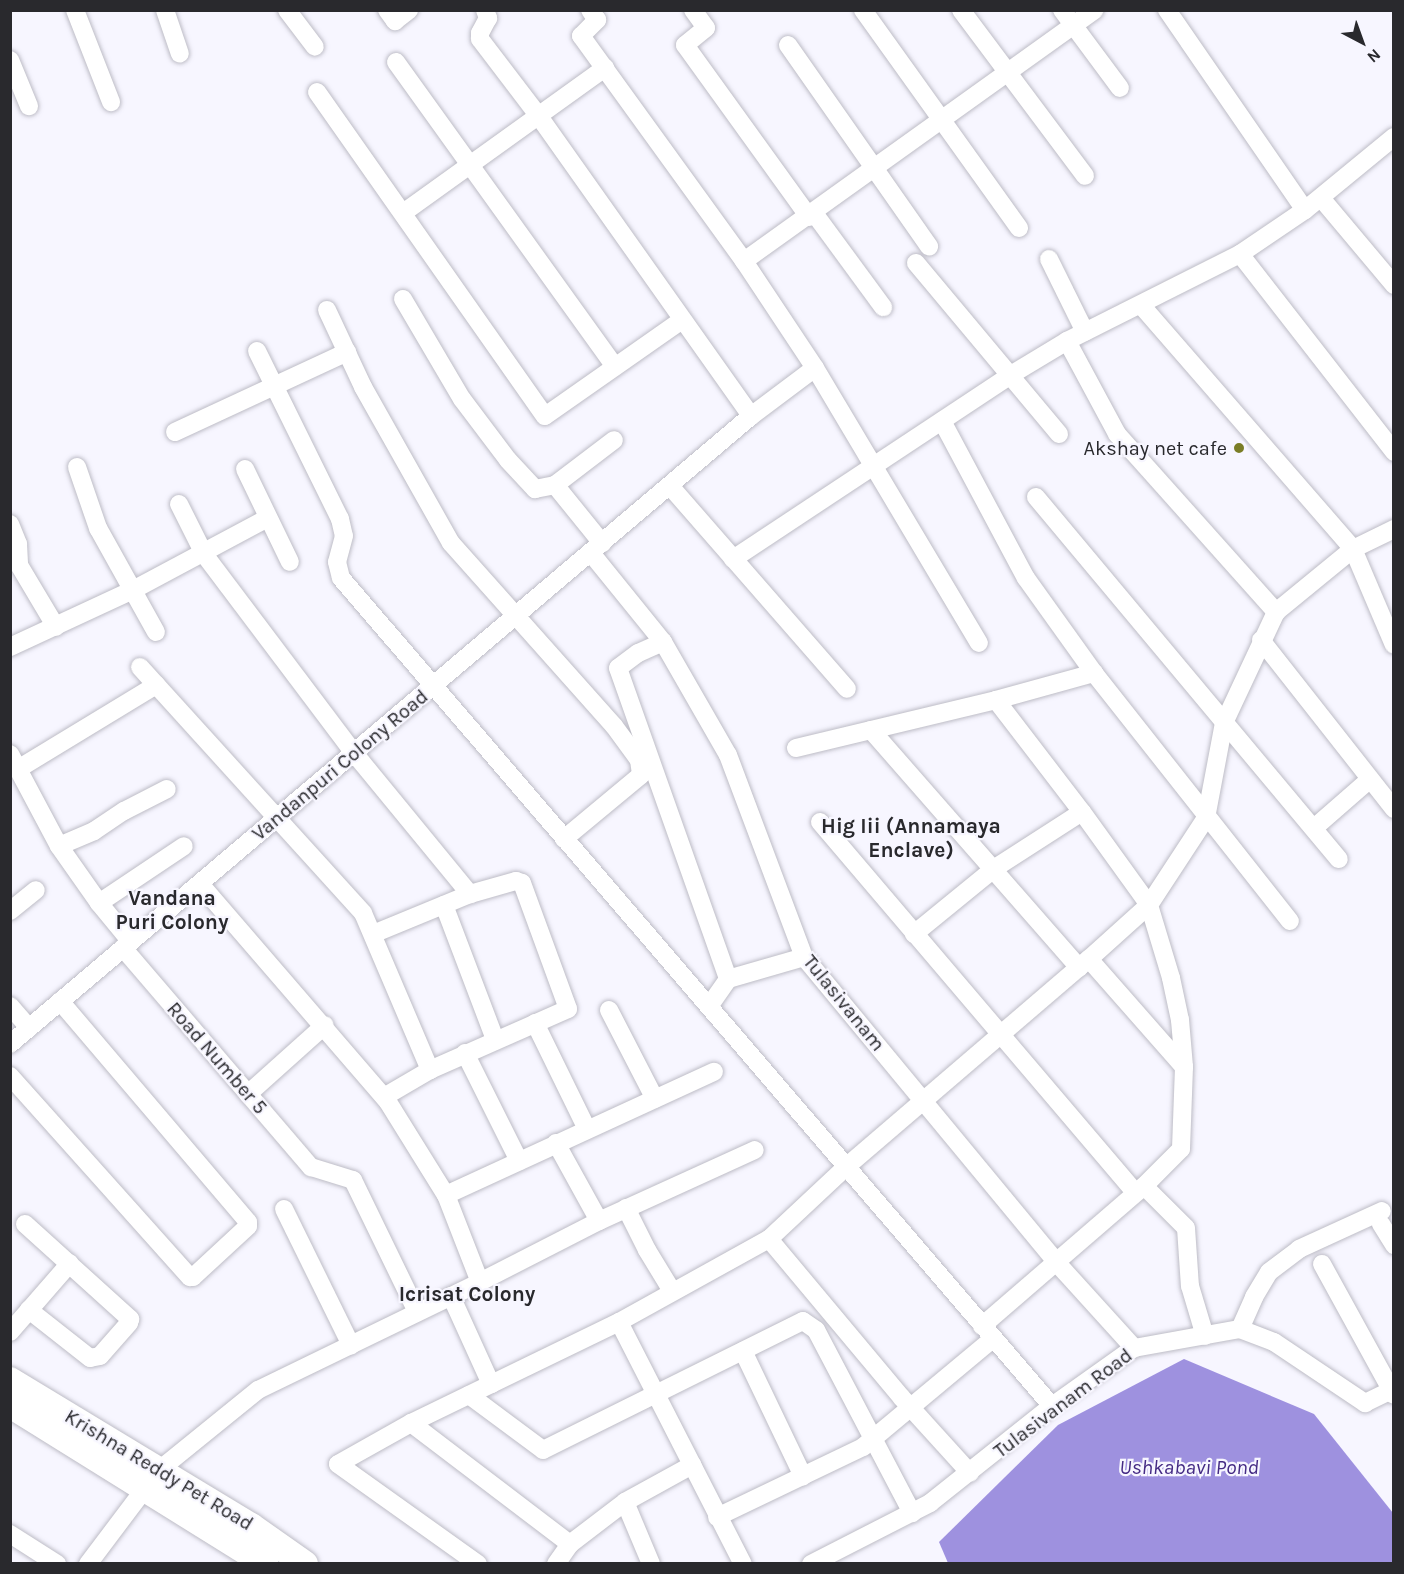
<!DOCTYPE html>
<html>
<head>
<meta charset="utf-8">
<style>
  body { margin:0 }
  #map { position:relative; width:1404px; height:1574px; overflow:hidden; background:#f7f6ff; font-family:Karla,sans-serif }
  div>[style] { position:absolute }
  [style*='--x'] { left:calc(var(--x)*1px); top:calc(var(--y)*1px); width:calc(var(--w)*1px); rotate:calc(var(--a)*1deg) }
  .water>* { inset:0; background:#9e91df }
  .roads { filter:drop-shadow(0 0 2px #bdbcc6) drop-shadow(0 0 2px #bdbcc6) }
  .street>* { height:18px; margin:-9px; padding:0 9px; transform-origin:9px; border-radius:9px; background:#fff }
  .secondary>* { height:26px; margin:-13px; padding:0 13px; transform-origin:13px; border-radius:13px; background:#fff }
  .dots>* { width:16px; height:16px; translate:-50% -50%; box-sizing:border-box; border:3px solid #f7f6ff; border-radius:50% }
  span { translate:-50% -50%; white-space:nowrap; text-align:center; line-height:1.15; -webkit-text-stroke:4.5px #f7f6ff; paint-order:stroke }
  .poi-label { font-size:20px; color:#29292d }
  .right { translate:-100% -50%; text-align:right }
  .street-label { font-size:20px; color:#29292d }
  .neighbourhood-label { font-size:21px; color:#29292d; font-weight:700 }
  .water-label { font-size:21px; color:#442a84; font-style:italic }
  .frame { position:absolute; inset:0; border:12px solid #29292d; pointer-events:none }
  .north { position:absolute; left:1332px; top:12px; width:60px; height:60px; -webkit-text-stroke:4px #f7f6ff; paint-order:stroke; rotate:139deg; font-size:16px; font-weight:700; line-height:24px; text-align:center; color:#29292d }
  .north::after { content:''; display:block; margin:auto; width:21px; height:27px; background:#29292d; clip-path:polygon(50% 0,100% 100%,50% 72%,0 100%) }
</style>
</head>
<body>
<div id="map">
  <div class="water">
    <div style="clip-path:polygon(1184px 1359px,1314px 1414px,1393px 1513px,1393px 1563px,948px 1563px,939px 1542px,1058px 1425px)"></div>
  </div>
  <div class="roads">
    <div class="street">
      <div style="--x:75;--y:10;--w:99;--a:68.6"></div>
      <div style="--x:165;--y:10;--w:46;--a:71.2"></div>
      <div style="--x:287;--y:10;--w:46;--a:52.9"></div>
      <div style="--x:387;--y:10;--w:14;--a:54"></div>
      <div style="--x:395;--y:21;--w:18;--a:-38"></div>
      <div style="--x:485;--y:10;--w:9;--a:69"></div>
      <div style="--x:488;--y:18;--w:17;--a:118"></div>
      <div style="--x:480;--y:33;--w:6;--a:90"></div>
      <div style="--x:480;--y:39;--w:96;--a:52.7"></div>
      <div style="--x:538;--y:115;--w:369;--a:54.7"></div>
      <div style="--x:693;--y:10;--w:22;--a:54"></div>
      <div style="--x:706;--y:28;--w:27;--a:141"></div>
      <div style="--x:685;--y:45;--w:212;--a:54.2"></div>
      <div style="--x:863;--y:10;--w:268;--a:54.4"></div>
      <div style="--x:961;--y:10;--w:207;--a:53.2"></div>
      <div style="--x:1062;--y:10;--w:97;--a:53.4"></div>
      <div style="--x:1167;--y:10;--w:243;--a:55.4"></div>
      <div style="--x:788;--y:45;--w:246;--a:55"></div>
      <div style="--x:10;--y:60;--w:50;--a:67.6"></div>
      <div style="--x:396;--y:62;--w:375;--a:54.3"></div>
      <div style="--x:317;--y:92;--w:396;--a:54.9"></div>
      <div style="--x:545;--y:416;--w:167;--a:-35"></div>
      <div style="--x:1321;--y:198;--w:114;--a:50"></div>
      <div style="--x:403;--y:213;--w:249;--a:-35.7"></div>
      <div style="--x:814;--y:213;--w:117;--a:53.7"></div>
      <div style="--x:1240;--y:254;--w:251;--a:52.1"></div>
      <div style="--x:1049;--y:259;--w:81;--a:63.7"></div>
      <div style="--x:744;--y:261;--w:431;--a:-35.6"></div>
      <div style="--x:916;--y:263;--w:223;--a:50.1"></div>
      <div style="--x:403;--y:299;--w:116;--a:59.5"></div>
      <div style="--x:462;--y:399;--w:76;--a:53"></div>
      <div style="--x:508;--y:460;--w:40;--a:47"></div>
      <div style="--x:535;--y:489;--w:20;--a:-11"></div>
      <div style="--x:555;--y:485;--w:74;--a:-37.3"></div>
      <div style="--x:1141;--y:305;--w:323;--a:49"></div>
      <div style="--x:1353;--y:549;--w:104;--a:66.9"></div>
      <div style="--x:327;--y:310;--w:85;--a:64.9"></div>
      <div style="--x:363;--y:387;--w:179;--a:60.6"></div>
      <div style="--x:451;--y:543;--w:245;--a:48.3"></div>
      <div style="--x:614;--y:726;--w:42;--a:53.7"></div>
      <div style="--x:639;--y:760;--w:15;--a:82"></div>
      <div style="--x:641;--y:775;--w:100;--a:140.3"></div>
      <div style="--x:1067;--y:341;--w:106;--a:61.7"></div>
      <div style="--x:1117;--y:434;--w:239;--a:48.2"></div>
      <div style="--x:257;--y:351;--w:187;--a:63.7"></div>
      <div style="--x:340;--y:519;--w:17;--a:77"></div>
      <div style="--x:344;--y:536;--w:27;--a:105"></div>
      <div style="--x:337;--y:562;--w:16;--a:76"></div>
      <div style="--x:341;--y:578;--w:1091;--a:49.35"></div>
      <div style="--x:815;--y:368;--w:320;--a:59.2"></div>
      <div style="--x:942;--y:421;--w:178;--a:61.9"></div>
      <div style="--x:1026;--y:578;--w:117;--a:54.4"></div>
      <div style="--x:1094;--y:673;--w:316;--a:51.7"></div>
      <div style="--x:175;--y:432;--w:190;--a:-24.9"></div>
      <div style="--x:77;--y:467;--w:65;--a:71"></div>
      <div style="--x:98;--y:528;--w:119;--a:60.9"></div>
      <div style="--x:245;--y:469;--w:103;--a:64.2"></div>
      <div style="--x:555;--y:485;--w:75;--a:51"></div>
      <div style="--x:670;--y:486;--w:269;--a:48.9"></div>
      <div style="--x:1036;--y:497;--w:472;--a:50.1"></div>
      <div style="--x:179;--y:504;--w:56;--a:63.4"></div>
      <div style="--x:204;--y:554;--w:249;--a:53"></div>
      <div style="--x:354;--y:753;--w:183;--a:50.6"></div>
      <div style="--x:10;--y:524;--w:22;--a:68"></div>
      <div style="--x:18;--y:544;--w:21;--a:87"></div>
      <div style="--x:19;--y:565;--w:72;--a:59.2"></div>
      <div style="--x:591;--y:553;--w:114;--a:51"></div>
      <div style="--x:663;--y:642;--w:130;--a:60.1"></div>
      <div style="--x:728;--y:755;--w:216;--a:69.4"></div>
      <div style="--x:804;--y:957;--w:397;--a:50.4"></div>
      <div style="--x:1057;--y:1263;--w:115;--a:47.8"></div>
      <div style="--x:733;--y:559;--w:331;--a:-33.5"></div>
      <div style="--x:1009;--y:376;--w:68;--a:-31.1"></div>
      <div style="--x:1067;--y:341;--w:194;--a:-26.7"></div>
      <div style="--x:1240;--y:254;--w:78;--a:-34.1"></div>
      <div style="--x:1305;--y:210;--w:115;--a:-39.4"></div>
      <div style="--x:1261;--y:640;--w:215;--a:51.8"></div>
      <div style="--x:663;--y:642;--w:27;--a:156"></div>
      <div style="--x:638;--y:653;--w:25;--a:143"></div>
      <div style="--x:618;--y:668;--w:330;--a:70.5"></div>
      <div style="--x:10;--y:647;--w:136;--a:-24.9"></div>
      <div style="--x:133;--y:590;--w:153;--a:-28.1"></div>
      <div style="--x:140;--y:667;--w:332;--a:47.8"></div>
      <div style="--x:363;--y:913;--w:171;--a:66.9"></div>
      <div style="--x:430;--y:1070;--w:53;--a:149.6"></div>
      <div style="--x:996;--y:700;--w:141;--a:52.5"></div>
      <div style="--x:1082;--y:812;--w:115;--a:54.2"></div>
      <div style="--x:1149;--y:905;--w:76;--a:73.2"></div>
      <div style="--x:1171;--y:978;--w:43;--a:77.9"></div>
      <div style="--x:1180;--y:1020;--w:47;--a:85.1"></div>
      <div style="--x:1184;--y:1067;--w:82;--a:92.1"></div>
      <div style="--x:1181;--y:1149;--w:52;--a:135"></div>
      <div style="--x:1144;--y:1186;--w:59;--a:45"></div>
      <div style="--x:1186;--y:1228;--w:58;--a:86.1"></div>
      <div style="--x:1190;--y:1286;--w:52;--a:73.3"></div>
      <div style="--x:871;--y:730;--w:316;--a:48.8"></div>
      <div style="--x:796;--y:748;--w:206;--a:-13.5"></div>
      <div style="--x:996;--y:700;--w:102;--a:-15.4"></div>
      <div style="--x:10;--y:754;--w:104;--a:62"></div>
      <div style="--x:59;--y:846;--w:70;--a:54.9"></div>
      <div style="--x:99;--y:903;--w:50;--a:50.6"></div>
      <div style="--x:18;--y:769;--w:162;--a:-31.3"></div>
      <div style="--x:820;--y:822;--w:486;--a:49.6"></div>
      <div style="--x:1314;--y:828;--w:73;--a:-41.1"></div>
      <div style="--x:59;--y:846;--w:38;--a:-23"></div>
      <div style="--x:94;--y:831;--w:36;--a:-34"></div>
      <div style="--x:124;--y:811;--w:48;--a:-27.1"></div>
      <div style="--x:200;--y:884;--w:288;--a:49.2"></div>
      <div style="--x:388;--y:1102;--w:110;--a:58.1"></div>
      <div style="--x:446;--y:1195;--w:93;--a:68.7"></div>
      <div style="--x:99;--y:903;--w:102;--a:-33.8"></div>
      <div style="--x:444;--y:905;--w:143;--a:69.2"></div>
      <div style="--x:10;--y:911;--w:33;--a:-39"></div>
      <div style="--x:373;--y:934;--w:105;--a:-22.4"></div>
      <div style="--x:470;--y:894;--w:48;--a:-15.8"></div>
      <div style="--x:516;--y:881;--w:6;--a:18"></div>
      <div style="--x:522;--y:883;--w:134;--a:69.9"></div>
      <div style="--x:568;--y:1009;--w:151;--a:156.2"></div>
      <div style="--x:914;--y:934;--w:104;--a:-39.2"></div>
      <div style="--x:995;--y:868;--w:103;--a:-32.8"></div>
      <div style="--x:123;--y:948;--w:289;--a:49.4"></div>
      <div style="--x:311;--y:1167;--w:44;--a:17.2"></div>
      <div style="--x:353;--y:1180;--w:147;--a:64.1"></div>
      <div style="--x:1089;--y:959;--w:144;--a:48.7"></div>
      <div style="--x:710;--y:1005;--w:32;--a:-55"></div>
      <div style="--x:728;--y:979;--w:79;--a:-16.1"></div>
      <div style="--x:10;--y:1006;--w:29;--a:49"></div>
      <div style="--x:609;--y:1010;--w:100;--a:62.7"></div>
      <div style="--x:535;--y:1023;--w:118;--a:63.9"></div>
      <div style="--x:10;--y:1044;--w:971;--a:-40.28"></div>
      <div style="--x:751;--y:416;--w:80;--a:-36.9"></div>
      <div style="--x:815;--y:368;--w:128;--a:-123.6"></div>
      <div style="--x:744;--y:261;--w:278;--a:-125.9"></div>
      <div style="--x:581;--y:36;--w:23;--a:-45"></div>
      <div style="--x:597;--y:20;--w:12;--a:-125"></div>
      <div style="--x:465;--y:1053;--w:121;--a:63.4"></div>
      <div style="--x:10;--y:1076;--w:270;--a:48.2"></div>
      <div style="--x:190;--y:1277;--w:3;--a:0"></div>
      <div style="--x:193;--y:1277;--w:75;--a:-42.8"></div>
      <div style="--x:248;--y:1226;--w:4;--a:-90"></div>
      <div style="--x:248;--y:1222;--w:290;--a:-130.4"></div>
      <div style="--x:248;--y:1094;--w:103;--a:-41.9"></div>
      <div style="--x:556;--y:1143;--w:89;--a:61.1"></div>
      <div style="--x:446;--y:1195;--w:295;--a:-24.7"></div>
      <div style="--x:626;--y:1208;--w:47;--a:63.4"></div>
      <div style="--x:647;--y:1250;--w:48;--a:58.6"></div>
      <div style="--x:284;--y:1209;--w:152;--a:63.8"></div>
      <div style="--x:25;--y:1224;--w:142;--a:42.1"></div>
      <div style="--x:130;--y:1319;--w:4;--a:104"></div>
      <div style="--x:129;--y:1323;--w:44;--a:131.3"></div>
      <div style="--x:100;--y:1356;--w:10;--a:169"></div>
      <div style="--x:90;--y:1358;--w:78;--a:-141.8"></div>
      <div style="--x:1381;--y:1224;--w:25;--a:58"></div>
      <div style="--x:769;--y:1239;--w:207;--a:50.1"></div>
      <div style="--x:902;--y:1398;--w:101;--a:47.8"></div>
      <div style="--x:1322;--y:1264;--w:149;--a:61.2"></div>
      <div style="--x:451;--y:1296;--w:97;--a:65.6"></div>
      <div style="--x:619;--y:1322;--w:272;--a:62.9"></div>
      <div style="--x:982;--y:1326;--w:214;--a:-40.8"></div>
      <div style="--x:1240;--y:1329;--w:35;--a:-66"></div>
      <div style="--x:1254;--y:1297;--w:29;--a:-59"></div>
      <div style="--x:1269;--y:1272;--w:38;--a:-37"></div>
      <div style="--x:1299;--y:1249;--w:91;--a:-24.6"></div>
      <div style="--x:10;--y:1332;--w:91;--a:-49"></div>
      <div style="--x:743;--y:1351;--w:139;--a:64.4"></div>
      <div style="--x:469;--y:1395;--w:92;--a:36.6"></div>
      <div style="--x:543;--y:1450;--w:290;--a:-26.4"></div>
      <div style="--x:803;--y:1321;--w:16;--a:35"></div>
      <div style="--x:816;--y:1330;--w:207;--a:62.3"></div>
      <div style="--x:411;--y:1423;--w:200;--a:37.3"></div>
      <div style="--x:625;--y:1502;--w:67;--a:67.2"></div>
      <div style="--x:717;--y:1517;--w:162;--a:-25.6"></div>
      <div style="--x:863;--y:1447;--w:170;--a:-39.8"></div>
      <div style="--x:10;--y:1534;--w:56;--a:32.6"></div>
      <div style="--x:88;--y:1564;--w:116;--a:-53"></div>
      <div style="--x:158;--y:1471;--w:129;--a:-39"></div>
      <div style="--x:258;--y:1390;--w:247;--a:-25.9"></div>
      <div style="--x:480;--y:1282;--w:134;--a:-27.1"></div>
      <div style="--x:599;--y:1221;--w:171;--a:-24.5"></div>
      <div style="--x:478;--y:1564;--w:172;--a:-144.5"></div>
      <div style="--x:338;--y:1464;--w:84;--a:-29.3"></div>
      <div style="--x:411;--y:1423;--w:231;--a:-25.9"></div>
      <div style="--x:619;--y:1322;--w:171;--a:-29"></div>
      <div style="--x:769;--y:1239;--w:105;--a:-43.1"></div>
      <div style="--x:846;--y:1167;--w:320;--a:-40.6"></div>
      <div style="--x:1089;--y:959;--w:81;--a:-42"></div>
      <div style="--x:1149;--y:905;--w:104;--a:-56.8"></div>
      <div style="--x:1206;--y:818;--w:97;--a:-79.3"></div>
      <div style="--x:1224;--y:723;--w:123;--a:-64.9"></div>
      <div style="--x:1276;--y:612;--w:99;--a:-39.3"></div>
      <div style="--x:1353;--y:549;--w:46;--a:-26"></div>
      <div style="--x:556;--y:1564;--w:24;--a:-55"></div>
      <div style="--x:570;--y:1544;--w:69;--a:-37.4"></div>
      <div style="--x:625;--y:1502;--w:77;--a:-28.9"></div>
      <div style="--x:811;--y:1564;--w:134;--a:-27.1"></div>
      <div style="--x:930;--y:1503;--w:156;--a:-38.5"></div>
      <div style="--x:1052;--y:1406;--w:100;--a:-35.3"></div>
      <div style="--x:1134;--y:1348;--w:108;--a:-10.2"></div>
      <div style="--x:1240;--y:1329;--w:36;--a:21"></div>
      <div style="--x:1274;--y:1342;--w:110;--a:33.8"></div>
      <div style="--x:1365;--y:1403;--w:32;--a:-26"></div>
    </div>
    <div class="secondary">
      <div style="--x:10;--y:1380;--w:282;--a:31.2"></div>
      <div style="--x:251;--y:1526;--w:66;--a:35.1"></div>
      <div style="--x:10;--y:1405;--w:301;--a:31.9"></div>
    </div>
  </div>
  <div class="dots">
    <div style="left:1239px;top:448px;background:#7a7d26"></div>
  </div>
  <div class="poi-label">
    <span class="right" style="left:1227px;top:448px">Akshay net cafe</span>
  </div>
  <div class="street-label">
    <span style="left:340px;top:765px;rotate:-40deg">Vandanpuri Colony Road</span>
    <span style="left:844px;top:1003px;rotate:51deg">Tulasivanam</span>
    <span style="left:217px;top:1058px;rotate:49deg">Road Number 5</span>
    <span style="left:1063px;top:1403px;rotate:-37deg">Tulasivanam Road</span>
    <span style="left:159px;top:1470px;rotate:31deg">Krishna Reddy Pet Road</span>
  </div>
  <div class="neighbourhood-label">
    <span style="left:911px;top:838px">Hig Iii (Annamaya<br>Enclave)</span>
    <span style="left:172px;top:910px">Vandana<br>Puri Colony</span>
    <span style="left:467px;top:1294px">Icrisat Colony</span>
  </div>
  <div class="water-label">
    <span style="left:1189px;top:1467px">Ushkabavi Pond</span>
  </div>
  <div class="frame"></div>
  <div class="north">N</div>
</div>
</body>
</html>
